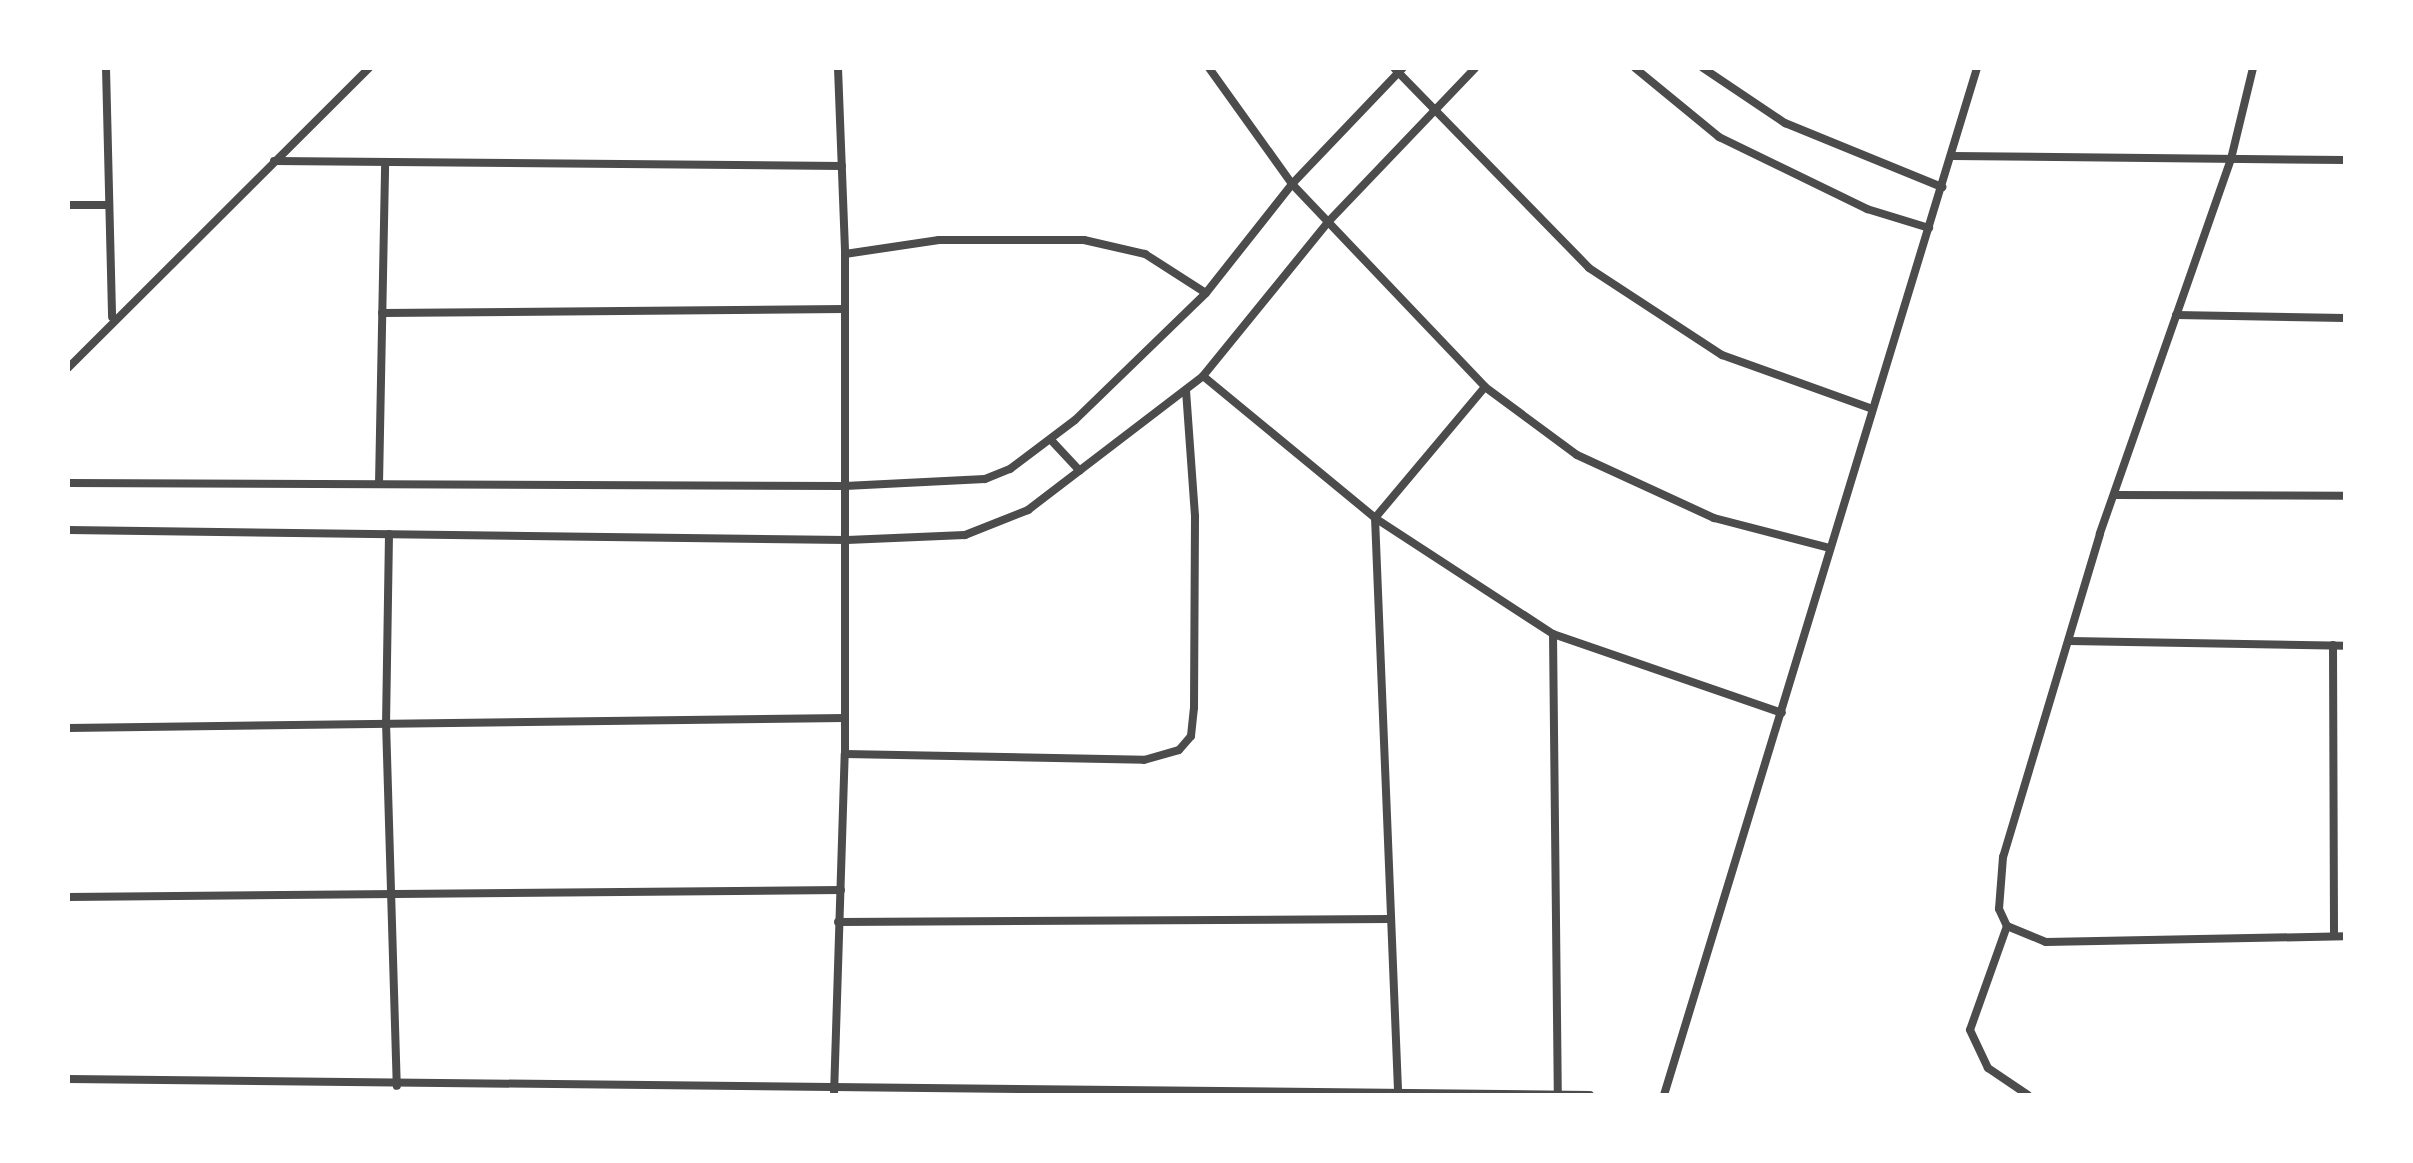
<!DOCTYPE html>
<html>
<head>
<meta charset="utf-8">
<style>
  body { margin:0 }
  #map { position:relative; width:2413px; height:1163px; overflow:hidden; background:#fff; font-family:"Libre Baskerville",serif }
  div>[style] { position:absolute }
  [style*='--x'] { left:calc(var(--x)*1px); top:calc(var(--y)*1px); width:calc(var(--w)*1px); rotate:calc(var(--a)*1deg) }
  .minor>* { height:8px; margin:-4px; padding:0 4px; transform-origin:4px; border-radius:4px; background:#4c4c4c }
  span { translate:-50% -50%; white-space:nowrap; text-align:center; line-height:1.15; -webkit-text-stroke:6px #fff; paint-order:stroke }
  .frame { position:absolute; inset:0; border:70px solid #fff; pointer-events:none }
</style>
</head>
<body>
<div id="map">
  <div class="minor">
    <div style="--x:106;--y:68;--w:249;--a:88.6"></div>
    <div style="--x:838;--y:68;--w:186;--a:87.8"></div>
    <div style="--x:1209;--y:68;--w:143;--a:54.4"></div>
    <div style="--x:1292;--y:184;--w:280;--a:46.4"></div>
    <div style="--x:1485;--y:387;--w:114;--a:36.5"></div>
    <div style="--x:1577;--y:455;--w:151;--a:24.7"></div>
    <div style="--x:1714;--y:518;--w:116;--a:14.5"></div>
    <div style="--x:1635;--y:68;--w:109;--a:39.4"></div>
    <div style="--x:1719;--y:137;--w:165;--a:25.9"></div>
    <div style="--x:1867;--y:209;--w:65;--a:17"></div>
    <div style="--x:1703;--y:68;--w:99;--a:33.9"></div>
    <div style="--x:1785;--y:123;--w:170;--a:22.2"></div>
    <div style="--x:2253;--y:68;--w:94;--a:103.6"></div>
    <div style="--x:2231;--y:159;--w:397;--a:109.3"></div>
    <div style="--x:2100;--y:534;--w:337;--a:106.7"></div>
    <div style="--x:2003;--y:857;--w:52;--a:94.4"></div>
    <div style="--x:1999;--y:909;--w:19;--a:65"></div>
    <div style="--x:2007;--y:926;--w:42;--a:22.3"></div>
    <div style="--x:2046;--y:942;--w:299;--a:-1.1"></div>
    <div style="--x:1395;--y:69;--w:278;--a:45.7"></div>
    <div style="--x:1589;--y:268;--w:159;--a:33.2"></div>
    <div style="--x:1722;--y:355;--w:160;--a:19.7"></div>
    <div style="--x:1952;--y:156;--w:393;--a:0.6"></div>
    <div style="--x:274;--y:161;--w:568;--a:0.5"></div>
    <div style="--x:68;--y:205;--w:40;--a:0"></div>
    <div style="--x:382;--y:313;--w:463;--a:-0.5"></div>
    <div style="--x:2176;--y:315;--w:169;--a:1"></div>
    <div style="--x:68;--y:368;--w:425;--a:-44.9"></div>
    <div style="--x:1203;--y:376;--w:223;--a:39.5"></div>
    <div style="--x:1375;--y:518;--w:212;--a:33.1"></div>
    <div style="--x:1553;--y:634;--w:242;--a:19"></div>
    <div style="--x:1051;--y:440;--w:42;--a:46.9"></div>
    <div style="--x:68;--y:483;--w:777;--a:0.22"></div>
    <div style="--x:845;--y:486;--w:140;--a:-2.9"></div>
    <div style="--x:985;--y:479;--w:27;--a:-22"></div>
    <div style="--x:1010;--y:469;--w:81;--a:-37"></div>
    <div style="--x:1075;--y:420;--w:182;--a:-44.1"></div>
    <div style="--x:1206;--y:293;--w:139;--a:-51.7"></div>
    <div style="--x:1292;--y:184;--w:161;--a:-46.3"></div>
    <div style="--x:379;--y:484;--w:322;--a:-88.9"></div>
    <div style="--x:2115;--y:495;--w:230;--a:0.2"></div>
    <div style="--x:68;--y:530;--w:779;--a:0.74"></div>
    <div style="--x:847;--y:540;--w:118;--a:-2.4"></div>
    <div style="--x:965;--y:535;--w:68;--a:-21.6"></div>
    <div style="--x:1028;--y:510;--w:220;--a:-37.4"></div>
    <div style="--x:1203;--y:376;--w:200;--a:-50.9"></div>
    <div style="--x:1329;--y:221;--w:211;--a:-46.3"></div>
    <div style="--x:389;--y:534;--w:188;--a:90.9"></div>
    <div style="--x:386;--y:722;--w:364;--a:88.3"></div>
    <div style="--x:1553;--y:634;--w:458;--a:89.4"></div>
    <div style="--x:2070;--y:641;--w:275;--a:1"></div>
    <div style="--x:2333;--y:645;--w:291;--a:89.8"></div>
    <div style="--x:68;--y:728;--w:777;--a:-0.74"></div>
    <div style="--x:845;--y:754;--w:299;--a:1.1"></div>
    <div style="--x:1144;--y:760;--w:36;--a:-16"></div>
    <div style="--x:1179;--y:750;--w:18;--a:-49"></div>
    <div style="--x:1191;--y:736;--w:28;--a:-84"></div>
    <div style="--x:1194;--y:708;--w:192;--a:-89.7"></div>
    <div style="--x:1195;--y:516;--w:126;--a:-94.1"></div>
    <div style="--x:68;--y:897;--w:773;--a:-0.52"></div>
    <div style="--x:838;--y:922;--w:552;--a:-0.31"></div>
    <div style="--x:2007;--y:926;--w:110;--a:109.6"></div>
    <div style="--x:1970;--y:1030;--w:42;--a:64.7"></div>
    <div style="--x:1988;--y:1068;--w:48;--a:34"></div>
    <div style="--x:68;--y:1079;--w:1522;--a:0.6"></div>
    <div style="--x:1398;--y:1090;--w:572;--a:-92.3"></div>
    <div style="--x:1375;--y:518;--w:171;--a:-50"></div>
    <div style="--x:834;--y:1095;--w:341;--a:-88.2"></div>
    <div style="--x:845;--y:754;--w:500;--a:-90"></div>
    <div style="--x:845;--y:254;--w:95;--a:-8.5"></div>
    <div style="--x:939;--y:240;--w:145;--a:0"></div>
    <div style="--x:1084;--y:240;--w:63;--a:12.9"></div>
    <div style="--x:1145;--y:254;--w:72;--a:32.6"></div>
    <div style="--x:1664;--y:1095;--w:1074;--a:-73.05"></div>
  </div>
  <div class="frame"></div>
</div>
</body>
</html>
